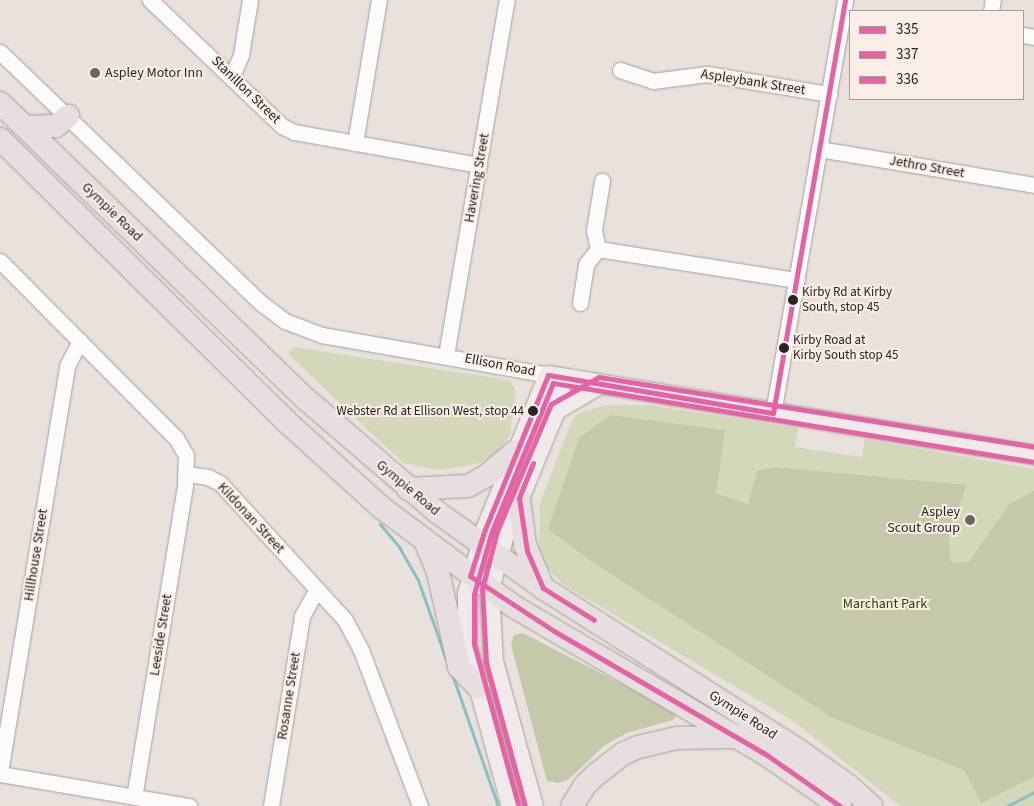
<!DOCTYPE html>
<html>
<head>
<meta charset="utf-8">
<style>
  body { margin:0 }
  #map { position:relative; width:1034px; height:806px; overflow:hidden; background:#e8e1dc; font-family:"Source Sans 3",sans-serif }
  div>[style] { position:absolute }
  [style*='--x'] { left:calc(var(--x)*1px); top:calc(var(--y)*1px); width:calc(var(--w)*1px); rotate:calc(var(--a)*1deg) }
  .green>* { inset:0; background:#d4d8ba }
  .forest>* { inset:0; background:#c5c9a9 }
  .stream>* { height:3px; margin:-1.5px; padding:0 1.5px; transform-origin:1.5px; border-radius:1.5px; background:#8cbfc1 }
  .roads { filter:drop-shadow(0 0 1px #a5a09c) drop-shadow(0 0 1px #a5a09c) }
  .minor>* { height:15px; margin:-7.5px; padding:0 7.5px; transform-origin:7.5px; border-radius:7.5px; background:#fcfafa }
  .major>* { height:19px; margin:-9.5px; padding:0 9.5px; transform-origin:9.5px; border-radius:9.5px; background:#f0eaea }
  .highway>* { height:22px; margin:-11px; padding:0 11px; transform-origin:11px; border-radius:11px; background:#e7dedf }
  .bus-1>* { height:5px; margin:-2.5px; padding:0 2.5px; transform-origin:2.5px; border-radius:2.5px; background:#e463a4 }
  .bus-2>* { height:5px; margin:-2.5px; padding:0 2.5px; transform-origin:2.5px; border-radius:2.5px; background:#e463a4 }
  .bus-3>* { height:5px; margin:-2.5px; padding:0 2.5px; transform-origin:2.5px; border-radius:2.5px; background:#e463a4 }
  .dots>* { width:14px; height:14px; translate:-50% -50%; box-sizing:border-box; border:2px solid #faede5; border-radius:50% }
  span { translate:-50% -50%; white-space:nowrap; text-align:center; line-height:1.15; -webkit-text-stroke:4px #faede5; paint-order:stroke }
  .bus-label { font-size:13px; color:#292422 }
  .left { translate:0 -50%; text-align:left }
  .right { translate:-100% -50%; text-align:right }
  .poi-label { font-size:14px; color:#292422 }
  .street-label { font-size:14px; color:#292422 }
  .park-label { font-size:14px; color:#364100 }
  .legend { position:absolute; left:849px; top:10px; width:175px; height:90px; box-sizing:border-box; background:#faede5; border:1px solid #a69d97; margin:0; padding:6px 9px; list-style:none; font-size:15px; color:#292422 }
  .legend li { display:flex; align-items:center; gap:10px; height:25px }
  .legend b { width:25px; border:1px solid #a69d97 }
</style>
</head>
<body>
<div id="map">
  <div class="green">
    <div style="clip-path:polygon(293px 347px,510px 380px,516px 391px,510px 435px,499px 452px,477px 464px,438px 470px,403px 463px,288px 354px)"></div>
    <div style="clip-path:polygon(607px 405px,648px 405px,798px 428px,795px 447px,862px 457px,865px 439px,1034px 469px,1034px 806px,900px 806px,793px 721px,564px 585px,546px 567px,539px 549px,540px 503px,571px 422px,578px 413px)"></div>
  </div>
  <div class="forest">
    <div style="clip-path:polygon(610px 415px,725px 430px,716px 493px,748px 504px,757px 471px,773px 467px,967px 485px,948px 532px,951px 563px,969px 562px,1009px 504px,1034px 491px,1034px 777px,981px 803px,964px 770px,833px 718px,591px 561px,548px 529px,579px 438px)"></div>
    <div style="clip-path:polygon(523px 633px,672px 710px,676px 716px,673px 720px,627px 733px,605px 745px,568px 780px,557px 783px,547px 781px,511px 645px,514px 635px)"></div>
  </div>
  <div class="stream">
    <div style="--x:380;--y:524;--w:30;--a:50"></div>
    <div style="--x:399;--y:547;--w:38;--a:60"></div>
    <div style="--x:418;--y:580;--w:84;--a:70.5"></div>
    <div style="--x:452;--y:674;--w:140;--a:70.8"></div>
    <div style="--x:1007;--y:806;--w:30;--a:-27"></div>
  </div>
  <div class="roads">
    <div class="minor">
      <div style="--x:150;--y:0;--w:182;--a:43.7"></div>
      <div style="--x:282;--y:126;--w:13;--a:27"></div>
      <div style="--x:294;--y:132;--w:188;--a:10.1"></div>
      <div style="--x:991;--y:11;--w:11;--a:-80"></div>
      <div style="--x:1023;--y:35;--w:11;--a:10"></div>
      <div style="--x:0;--y:52;--w:362;--a:43.9"></div>
      <div style="--x:261;--y:303;--w:30;--a:37"></div>
      <div style="--x:285;--y:321;--w:40;--a:21"></div>
      <div style="--x:322;--y:335;--w:230;--a:10"></div>
      <div style="--x:620;--y:70;--w:35;--a:18"></div>
      <div style="--x:653;--y:81;--w:54;--a:-7.4"></div>
      <div style="--x:707;--y:74;--w:124;--a:9.3"></div>
      <div style="--x:232;--y:76;--w:23;--a:-67"></div>
      <div style="--x:241;--y:55;--w:56;--a:-80.7"></div>
      <div style="--x:355;--y:143;--w:145;--a:-80.5"></div>
      <div style="--x:819;--y:149;--w:218;--a:9.5"></div>
      <div style="--x:598;--y:249;--w:201;--a:8.9"></div>
      <div style="--x:0;--y:261;--w:250;--a:45.2"></div>
      <div style="--x:176;--y:438;--w:20;--a:60"></div>
      <div style="--x:186;--y:455;--w:31;--a:92"></div>
      <div style="--x:185;--y:486;--w:315;--a:99.3"></div>
      <div style="--x:580;--y:303;--w:39;--a:-81"></div>
      <div style="--x:586;--y:264;--w:19;--a:-51"></div>
      <div style="--x:598;--y:249;--w:19;--a:-102"></div>
      <div style="--x:594;--y:230;--w:50;--a:-80.7"></div>
      <div style="--x:446;--y:355;--w:360;--a:-80.3"></div>
      <div style="--x:773;--y:413;--w:419;--a:-80.1"></div>
      <div style="--x:187;--y:474;--w:21;--a:8"></div>
      <div style="--x:208;--y:477;--w:13;--a:27"></div>
      <div style="--x:220;--y:483;--w:185;--a:47.6"></div>
      <div style="--x:345;--y:620;--w:34;--a:62"></div>
      <div style="--x:361;--y:650;--w:167;--a:69.3"></div>
      <div style="--x:0;--y:772;--w:411;--a:-80.6"></div>
      <div style="--x:67;--y:366;--w:28;--a:-63"></div>
      <div style="--x:0;--y:774;--w:192;--a:9.6"></div>
      <div style="--x:271;--y:806;--w:193;--a:-80.7"></div>
      <div style="--x:302;--y:616;--w:31;--a:-61"></div>
    </div>
    <div class="major">
      <div style="--x:555;--y:410;--w:51;--a:-30.6"></div>
      <div style="--x:511;--y:806;--w:167;--a:-105.3"></div>
      <div style="--x:467;--y:645;--w:52;--a:-90"></div>
      <div style="--x:467;--y:593;--w:66;--a:-74.3"></div>
      <div style="--x:485;--y:529;--w:166;--a:-67.8"></div>
      <div style="--x:548;--y:375;--w:493;--a:9.3"></div>
      <div style="--x:533;--y:806;--w:150;--a:-105.4"></div>
      <div style="--x:493;--y:661;--w:72;--a:-93.2"></div>
      <div style="--x:489;--y:589;--w:57;--a:-74.7"></div>
      <div style="--x:504;--y:534;--w:134;--a:-67.6"></div>
      <div style="--x:555;--y:410;--w:33;--a:-78"></div>
    </div>
    <div class="highway">
      <div style="--x:0;--y:103;--w:427;--a:44.1"></div>
      <div style="--x:307;--y:400;--w:172;--a:40.7"></div>
      <div style="--x:437;--y:512;--w:130;--a:35.6"></div>
      <div style="--x:543;--y:588;--w:302;--a:32.4"></div>
      <div style="--x:798;--y:750;--w:62;--a:35.2"></div>
      <div style="--x:849;--y:786;--w:30;--a:42"></div>
      <div style="--x:25;--y:127;--w:31;--a:-2"></div>
      <div style="--x:56;--y:126;--w:16;--a:-40"></div>
      <div style="--x:0;--y:139;--w:403;--a:44.6"></div>
      <div style="--x:287;--y:422;--w:128;--a:42.2"></div>
      <div style="--x:382;--y:508;--w:164;--a:36.8"></div>
      <div style="--x:513;--y:606;--w:291;--a:30.4"></div>
      <div style="--x:764;--y:753;--w:93;--a:34.9"></div>
      <div style="--x:408;--y:489;--w:60;--a:-2.9"></div>
      <div style="--x:468;--y:486;--w:21;--a:-29"></div>
      <div style="--x:486;--y:476;--w:38;--a:-40"></div>
      <div style="--x:519;--y:498;--w:47;--a:82.7"></div>
      <div style="--x:525;--y:545;--w:47;--a:67.3"></div>
      <div style="--x:426;--y:543;--w:31;--a:68"></div>
      <div style="--x:438;--y:572;--w:97;--a:77.5"></div>
      <div style="--x:459;--y:667;--w:28;--a:46"></div>
      <div style="--x:572;--y:806;--w:25;--a:-58"></div>
      <div style="--x:585;--y:785;--w:16;--a:-43"></div>
      <div style="--x:597;--y:774;--w:33;--a:-38"></div>
      <div style="--x:623;--y:754;--w:17;--a:-25"></div>
      <div style="--x:638;--y:747;--w:40;--a:-13"></div>
      <div style="--x:677;--y:738;--w:61;--a:-0.9"></div>
    </div>
  </div>
  <div class="bus-1">
    <div style="--x:773;--y:413;--w:228;--a:-170.4"></div>
    <div style="--x:548;--y:375;--w:166;--a:112.2"></div>
    <div style="--x:485;--y:529;--w:49;--a:107.7"></div>
    <div style="--x:470;--y:576;--w:100;--a:33.2"></div>
    <div style="--x:554;--y:631;--w:243;--a:30.2"></div>
    <div style="--x:764;--y:753;--w:93;--a:34.9"></div>
    <div style="--x:773;--y:413;--w:419;--a:-80.1"></div>
    <div style="--x:533;--y:463;--w:38;--a:112"></div>
    <div style="--x:519;--y:498;--w:54;--a:81.4"></div>
    <div style="--x:527;--y:551;--w:40;--a:66.6"></div>
    <div style="--x:543;--y:588;--w:60;--a:32.1"></div>
  </div>
  <div class="bus-2">
    <div style="--x:518;--y:804;--w:166;--a:-105.4"></div>
    <div style="--x:474;--y:644;--w:50;--a:-90"></div>
    <div style="--x:474;--y:594;--w:66;--a:-74.1"></div>
    <div style="--x:492;--y:531;--w:160;--a:-67.6"></div>
    <div style="--x:553;--y:383;--w:486;--a:9.3"></div>
  </div>
  <div class="bus-3">
    <div style="--x:525;--y:806;--w:149;--a:-105.2"></div>
    <div style="--x:486;--y:662;--w:73;--a:-93.1"></div>
    <div style="--x:482;--y:589;--w:60;--a:-75.5"></div>
    <div style="--x:497;--y:531;--w:138;--a:-67"></div>
    <div style="--x:551;--y:404;--w:55;--a:-29.4"></div>
    <div style="--x:599;--y:377;--w:441;--a:9.1"></div>
  </div>
  <div class="dots">
    <div style="left:95px;top:73px;background:#6c6663"></div>
    <div style="left:793px;top:300px;background:#292422"></div>
    <div style="left:784px;top:348px;background:#292422"></div>
    <div style="left:533px;top:411px;background:#292422"></div>
    <div style="left:970px;top:520px;background:#6c6663"></div>
  </div>
  <div class="bus-label">
    <span class="left" style="left:802px;top:300px">Kirby Rd at Kirby<br>South, stop 45</span>
    <span class="left" style="left:793px;top:348px">Kirby Road at<br>Kirby South stop 45</span>
    <span class="right" style="left:524px;top:411px">Webster Rd at Ellison West, stop 44</span>
  </div>
  <div class="poi-label">
    <span class="left" style="left:105px;top:73px">Aspley Motor Inn</span>
    <span class="right" style="left:960px;top:520px">Aspley<br>Scout Group</span>
  </div>
  <div class="street-label">
    <span style="left:753px;top:82px;rotate:9deg">Aspleybank Street</span>
    <span style="left:246px;top:90px;rotate:44deg">Stanillon Street</span>
    <span style="left:927px;top:167px;rotate:10deg">Jethro Street</span>
    <span style="left:477px;top:178px;rotate:-80deg">Havering Street</span>
    <span style="left:112px;top:212px;rotate:44deg">Gympie Road</span>
    <span style="left:500px;top:365px;rotate:11deg">Ellison Road</span>
    <span style="left:408px;top:488px;rotate:40deg">Gympie Road</span>
    <span style="left:251px;top:518px;rotate:47deg">Kildonan Street</span>
    <span style="left:36px;top:555px;rotate:-81deg">Hillhouse Street</span>
    <span style="left:161px;top:635px;rotate:-81deg">Leeside Street</span>
    <span style="left:289px;top:696px;rotate:-81deg">Rosanne Street</span>
    <span style="left:743px;top:715px;rotate:33deg">Gympie Road</span>
  </div>
  <div class="park-label">
    <span style="left:885px;top:604px">Marchant Park</span>
  </div>
  <ul class="legend">
  <li><b style="height:6px;background:#e463a4"></b>335</li>
  <li><b style="height:6px;background:#e463a4"></b>337</li>
  <li><b style="height:6px;background:#e463a4"></b>336</li>
  </ul>
</div>
</body>
</html>
